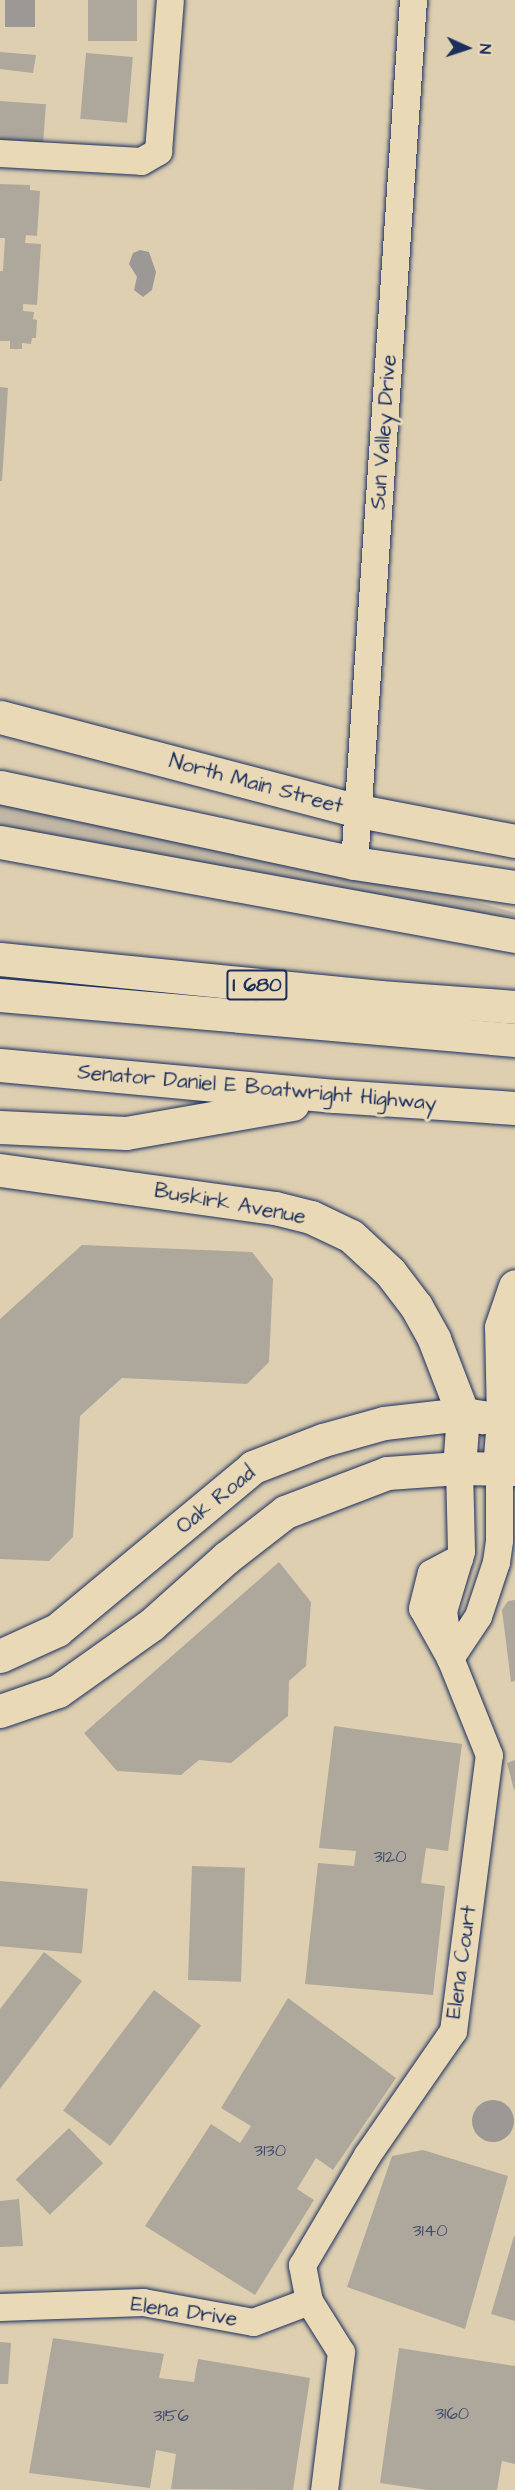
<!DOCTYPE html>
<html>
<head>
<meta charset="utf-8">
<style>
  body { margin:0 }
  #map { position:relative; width:515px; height:2490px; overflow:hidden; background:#decfb1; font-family:"Architects Daughter",sans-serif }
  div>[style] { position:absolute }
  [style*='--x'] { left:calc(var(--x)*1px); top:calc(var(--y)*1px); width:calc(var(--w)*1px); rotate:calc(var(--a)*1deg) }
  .green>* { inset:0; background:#c1b7a4 }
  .water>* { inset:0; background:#9b9895; transform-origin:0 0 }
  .round { border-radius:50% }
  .building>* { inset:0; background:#aea79c; transform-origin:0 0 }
  .roads { filter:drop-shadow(0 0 2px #1b2f5e) drop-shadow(0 0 2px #1b2f5e) }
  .street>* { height:27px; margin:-13.5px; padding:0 13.5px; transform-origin:13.5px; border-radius:13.5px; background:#ead9b6 }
  .secondary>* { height:33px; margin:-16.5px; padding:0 16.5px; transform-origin:16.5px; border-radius:16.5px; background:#ead9b6 }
  .highway>* { height:33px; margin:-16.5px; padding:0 16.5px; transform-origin:16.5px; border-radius:16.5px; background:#ead9b6 }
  span { translate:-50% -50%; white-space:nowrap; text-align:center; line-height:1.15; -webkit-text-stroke:6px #ead9b6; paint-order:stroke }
  .number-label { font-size:18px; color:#404d6e }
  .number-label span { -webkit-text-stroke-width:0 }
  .shield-label span { padding:2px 4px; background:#ead9b6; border:2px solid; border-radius:4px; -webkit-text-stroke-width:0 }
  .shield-label { font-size:20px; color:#1b2f5e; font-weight:700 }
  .street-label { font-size:21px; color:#1b2f5e }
  .north { position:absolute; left:437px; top:18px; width:60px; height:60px; -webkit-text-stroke:4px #ead9b6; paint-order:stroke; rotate:93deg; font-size:16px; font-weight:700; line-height:24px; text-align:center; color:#1b2f5e }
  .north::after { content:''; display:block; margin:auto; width:21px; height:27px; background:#1b2f5e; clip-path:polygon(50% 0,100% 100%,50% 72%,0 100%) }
</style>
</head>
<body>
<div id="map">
  <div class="green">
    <div style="clip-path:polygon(0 790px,353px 867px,515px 913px,515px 917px,384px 911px,0 842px)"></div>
  </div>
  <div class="water">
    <div style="left:5px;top:0;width:30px;height:27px"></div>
    <div style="clip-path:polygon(140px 250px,149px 252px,156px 272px,152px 290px,143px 297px,134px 290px,137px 277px,129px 264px,133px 253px)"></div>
    <div class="round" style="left:472px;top:2100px;width:42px;height:42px"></div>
  </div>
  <div class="building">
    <div style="left:88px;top:0;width:49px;height:41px"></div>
    <div style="clip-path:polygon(0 52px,36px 55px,33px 73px,0 69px)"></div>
    <div style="left:86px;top:53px;width:47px;height:66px;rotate:5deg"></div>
    <div style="left:0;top:101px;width:46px;height:47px;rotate:4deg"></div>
    <div style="clip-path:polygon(0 184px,30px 185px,30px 190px,40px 191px,37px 236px,26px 235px,25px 243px,41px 244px,37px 305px,23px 304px,23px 311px,34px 312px,33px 319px,37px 320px,36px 338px,32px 338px,31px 344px,22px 343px,22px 349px,10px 349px,10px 341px,0 341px,0 271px,3px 271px,5px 238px,0 238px)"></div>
    <div style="clip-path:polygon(0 387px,8px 388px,2px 481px,0 481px)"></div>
    <div style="clip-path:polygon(82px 1245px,252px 1252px,273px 1279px,269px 1362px,247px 1384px,122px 1378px,80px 1416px,73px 1537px,49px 1561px,0 1559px,0 1319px)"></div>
    <div style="clip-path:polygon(279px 1562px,311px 1602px,306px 1666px,289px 1681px,288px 1716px,231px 1763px,199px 1760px,181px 1775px,117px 1771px,84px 1733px)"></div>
    <div style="clip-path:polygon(515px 1600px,515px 1681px,511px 1682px,502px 1610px,508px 1601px)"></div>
    <div style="clip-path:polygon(334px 1726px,462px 1744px,448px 1851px,426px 1848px,421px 1883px,445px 1886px,433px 1995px,305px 1984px,318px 1863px,354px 1866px,356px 1851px,319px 1848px)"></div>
    <div style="clip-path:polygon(515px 1760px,515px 1789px,514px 1790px,507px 1763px)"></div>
    <div style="left:192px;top:1866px;width:53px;height:114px;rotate:2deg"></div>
    <div style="left:0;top:1881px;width:88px;height:65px;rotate:5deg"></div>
    <div style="clip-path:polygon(44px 1952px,82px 1981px,0 2089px,0 2009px)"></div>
    <div style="left:154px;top:1990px;width:59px;height:151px;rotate:37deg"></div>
    <div style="clip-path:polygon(288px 1998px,396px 2078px,333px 2170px,316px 2158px,297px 2189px,314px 2200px,255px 2295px,145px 2226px,211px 2124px,240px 2143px,251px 2126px,221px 2108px)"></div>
    <div style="left:69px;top:2128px;width:49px;height:74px;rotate:46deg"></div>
    <div style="clip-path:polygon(423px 2150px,508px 2176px,465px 2329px,347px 2287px,392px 2156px)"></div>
    <div style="clip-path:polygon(19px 2199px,23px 2246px,0 2247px,0 2201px)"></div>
    <div style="clip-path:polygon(514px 2236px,515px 2236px,515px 2321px,491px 2314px)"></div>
    <div style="clip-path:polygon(53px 2338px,164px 2354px,159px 2378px,194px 2382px,198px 2359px,310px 2378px,293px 2490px,171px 2489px,176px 2454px,156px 2450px,150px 2488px,29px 2473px)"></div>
    <div style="clip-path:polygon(0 2342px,11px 2343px,8px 2384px,0 2384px)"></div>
    <div style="clip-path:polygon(399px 2348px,515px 2366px,515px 2464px,502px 2461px,497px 2490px,428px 2490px,380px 2483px)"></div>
  </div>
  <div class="roads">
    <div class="street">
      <div style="--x:0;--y:153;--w:141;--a:3.2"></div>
      <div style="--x:141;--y:161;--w:20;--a:-30"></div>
      <div style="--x:158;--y:151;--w:151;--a:-85.5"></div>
      <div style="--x:354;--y:863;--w:865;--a:-86.09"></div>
      <div style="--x:459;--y:1468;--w:83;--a:88.6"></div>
      <div style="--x:461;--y:1551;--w:63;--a:106.7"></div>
      <div style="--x:443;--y:1611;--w:48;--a:81.5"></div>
      <div style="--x:450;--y:1658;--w:50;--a:-56.3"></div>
      <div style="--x:478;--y:1616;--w:57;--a:-71.6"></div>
      <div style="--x:496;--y:1562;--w:22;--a:-82"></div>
      <div style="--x:499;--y:1540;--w:71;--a:-90"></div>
      <div style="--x:309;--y:2301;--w:37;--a:-101"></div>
      <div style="--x:302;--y:2265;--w:128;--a:-59.4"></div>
      <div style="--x:367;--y:2155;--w:151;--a:-55.3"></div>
      <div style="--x:453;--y:2031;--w:278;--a:-82.6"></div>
      <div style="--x:489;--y:1755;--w:105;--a:-111.9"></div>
      <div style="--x:450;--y:1658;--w:57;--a:-119.2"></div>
      <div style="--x:422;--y:1608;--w:36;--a:-76"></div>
      <div style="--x:431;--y:1573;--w:32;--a:-28"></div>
      <div style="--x:0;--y:2307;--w:143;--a:-2"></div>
      <div style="--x:143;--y:2302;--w:112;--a:10.3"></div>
      <div style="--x:253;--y:2322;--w:60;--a:-20.6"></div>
      <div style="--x:309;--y:2301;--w:60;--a:57.9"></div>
      <div style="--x:341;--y:2352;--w:139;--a:97"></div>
    </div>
    <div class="secondary">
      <div style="--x:0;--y:717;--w:371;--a:14.7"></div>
      <div style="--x:359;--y:811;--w:159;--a:10.9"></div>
      <div style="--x:0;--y:787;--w:362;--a:12.1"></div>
      <div style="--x:354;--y:863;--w:163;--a:8.5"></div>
      <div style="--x:0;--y:1170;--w:278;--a:7.9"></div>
      <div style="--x:275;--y:1208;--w:37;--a:14"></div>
      <div style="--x:311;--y:1217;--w:44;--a:25.4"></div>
      <div style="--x:351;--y:1236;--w:53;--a:42.7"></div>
      <div style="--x:390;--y:1272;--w:43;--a:52.6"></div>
      <div style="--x:416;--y:1306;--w:38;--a:61"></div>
      <div style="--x:434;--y:1339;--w:80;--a:68.9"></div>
      <div style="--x:463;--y:1414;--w:54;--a:94.2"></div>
      <div style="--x:499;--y:1469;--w:50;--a:-85.4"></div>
      <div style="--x:0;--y:1656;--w:63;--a:-24.5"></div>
      <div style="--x:57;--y:1630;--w:255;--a:-39.7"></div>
      <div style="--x:253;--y:1467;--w:75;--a:-21.1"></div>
      <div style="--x:323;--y:1440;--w:63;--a:-15.6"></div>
      <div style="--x:384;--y:1423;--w:80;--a:-6.5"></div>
      <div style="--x:463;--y:1414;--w:20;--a:9"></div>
      <div style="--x:0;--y:1711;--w:61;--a:-19"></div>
      <div style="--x:58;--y:1691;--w:114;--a:-35.4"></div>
      <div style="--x:151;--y:1625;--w:101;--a:-41.8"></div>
      <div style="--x:226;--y:1558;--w:75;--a:-37.9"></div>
      <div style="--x:285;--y:1512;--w:109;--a:-20.9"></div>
      <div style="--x:387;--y:1473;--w:72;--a:-4"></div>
      <div style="--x:459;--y:1468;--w:56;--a:1"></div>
    </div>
    <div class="highway">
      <div style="--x:0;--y:842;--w:524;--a:10.34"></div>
      <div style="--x:0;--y:959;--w:382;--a:5.7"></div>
      <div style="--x:380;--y:997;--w:135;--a:4.2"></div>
      <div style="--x:0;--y:995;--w:517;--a:4.99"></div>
      <div style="--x:0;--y:1065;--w:336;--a:5.3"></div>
      <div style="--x:335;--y:1096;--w:180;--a:3.8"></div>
      <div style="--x:0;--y:1127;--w:126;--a:2.7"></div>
      <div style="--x:126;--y:1133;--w:169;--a:-9.9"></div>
      <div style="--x:503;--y:1419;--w:92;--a:-91.2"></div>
      <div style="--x:501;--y:1327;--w:43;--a:-71.1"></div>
    </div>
  </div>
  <div class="number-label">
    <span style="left:390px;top:1857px">3120</span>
    <span style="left:270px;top:2151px">3130</span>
    <span style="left:430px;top:2231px">3140</span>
    <span style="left:452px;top:2414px">3160</span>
    <span style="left:171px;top:2416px">3156</span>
  </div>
  <div class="shield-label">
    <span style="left:257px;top:985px">I 680</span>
  </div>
  <div class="street-label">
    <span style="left:384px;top:432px;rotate:-86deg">Sun Valley Drive</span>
    <span style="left:256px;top:784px;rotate:15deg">North Main Street</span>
    <span style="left:257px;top:1088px;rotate:5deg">Senator Daniel E Boatwright Highway</span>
    <span style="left:230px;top:1204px;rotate:10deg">Buskirk Avenue</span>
    <span style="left:216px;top:1500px;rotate:-39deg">Oak Road</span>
    <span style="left:462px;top:1962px;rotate:-82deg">Elena Court</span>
    <span style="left:184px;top:2312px;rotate:8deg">Elena Drive</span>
  </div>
  <div class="north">N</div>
</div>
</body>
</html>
